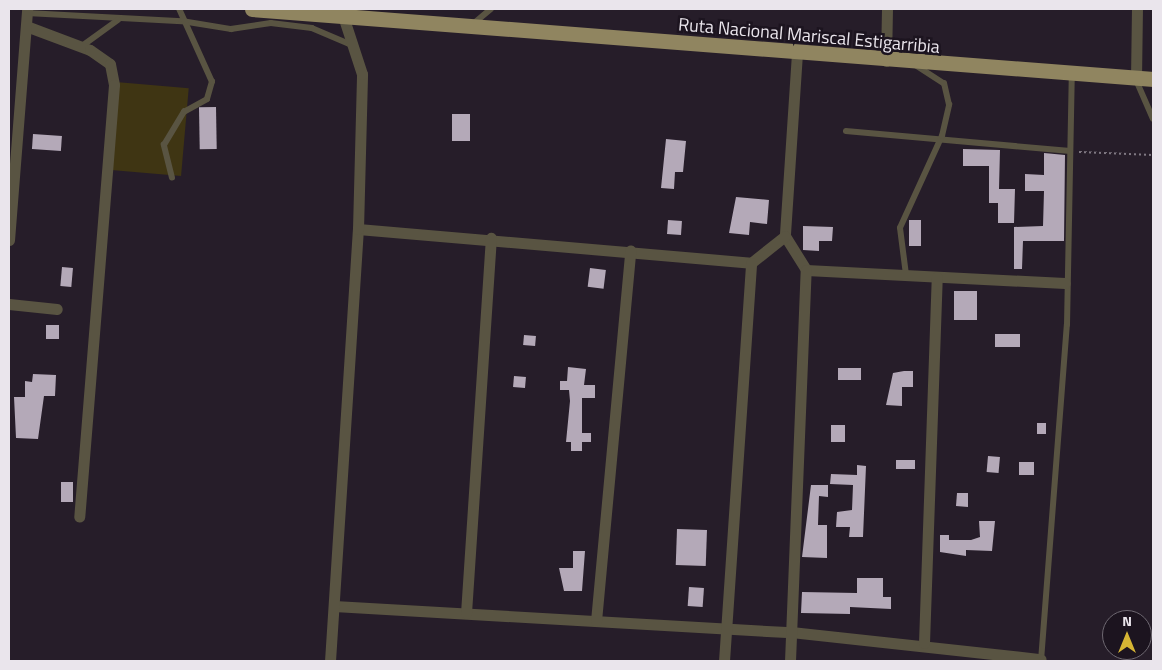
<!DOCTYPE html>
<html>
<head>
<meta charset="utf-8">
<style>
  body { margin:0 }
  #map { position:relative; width:1162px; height:670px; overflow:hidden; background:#261d29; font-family:"Titillium Web",sans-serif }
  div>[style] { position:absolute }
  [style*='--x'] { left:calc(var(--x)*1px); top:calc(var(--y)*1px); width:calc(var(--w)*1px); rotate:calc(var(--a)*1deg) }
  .green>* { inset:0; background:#3f3513; transform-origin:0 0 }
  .building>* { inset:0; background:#b4a9b8; transform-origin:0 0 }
  .path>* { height:2px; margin-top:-1px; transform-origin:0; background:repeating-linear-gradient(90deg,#7f7882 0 2.5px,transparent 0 5px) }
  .lane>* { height:5.5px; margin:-2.75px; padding:0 2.75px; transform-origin:2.75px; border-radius:2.75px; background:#595442 }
  .street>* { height:11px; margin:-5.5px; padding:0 5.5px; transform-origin:5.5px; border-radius:5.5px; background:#595442 }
  .primary>* { height:15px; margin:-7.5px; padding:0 7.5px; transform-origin:7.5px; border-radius:7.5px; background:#908560 }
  span { translate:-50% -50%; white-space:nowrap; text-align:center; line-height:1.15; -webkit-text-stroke:5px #1c141f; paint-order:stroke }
  .street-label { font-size:18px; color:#eae5ec }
  .frame { position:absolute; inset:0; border:10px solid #eae5ec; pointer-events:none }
  .north { position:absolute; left:1102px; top:610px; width:50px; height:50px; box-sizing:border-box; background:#1c141f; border:1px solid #6e6871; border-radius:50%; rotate:0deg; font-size:14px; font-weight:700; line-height:20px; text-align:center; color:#eae5ec }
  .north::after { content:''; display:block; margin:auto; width:18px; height:22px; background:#d6b534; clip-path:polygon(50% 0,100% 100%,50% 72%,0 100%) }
</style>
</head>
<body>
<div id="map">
  <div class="green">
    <div style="left:116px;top:82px;width:73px;height:88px;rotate:5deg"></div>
  </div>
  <div class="building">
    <div style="left:216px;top:107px;width:42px;height:17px;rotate:89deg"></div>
    <div style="left:452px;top:114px;width:18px;height:27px"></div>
    <div style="left:33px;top:134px;width:29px;height:15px;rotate:4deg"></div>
    <div style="clip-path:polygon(666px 139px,686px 141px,683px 172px,675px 172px,674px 189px,661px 188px)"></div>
    <div style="clip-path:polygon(963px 149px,1000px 150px,999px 189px,1015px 189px,1014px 223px,998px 223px,998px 203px,989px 203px,989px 166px,963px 166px)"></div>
    <div style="clip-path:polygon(1044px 153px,1065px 155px,1064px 241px,1023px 241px,1022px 269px,1014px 269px,1014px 227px,1043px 226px,1044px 191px,1025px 191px,1025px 174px,1044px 175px)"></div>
    <div style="clip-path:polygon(736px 197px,769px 200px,767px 224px,750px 222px,749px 235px,729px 233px)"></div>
    <div style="left:668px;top:220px;width:14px;height:14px;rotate:4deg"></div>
    <div style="left:909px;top:220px;width:12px;height:26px"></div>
    <div style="clip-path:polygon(803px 226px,833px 227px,832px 241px,819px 241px,819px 251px,803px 250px)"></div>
    <div style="left:62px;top:267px;width:11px;height:19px;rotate:5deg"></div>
    <div style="left:590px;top:268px;width:16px;height:19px;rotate:7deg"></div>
    <div style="left:954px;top:291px;width:23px;height:29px"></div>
    <div style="left:46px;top:325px;width:13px;height:14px"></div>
    <div style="left:995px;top:334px;width:25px;height:13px"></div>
    <div style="left:524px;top:335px;width:12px;height:10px;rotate:5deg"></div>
    <div style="clip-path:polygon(568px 367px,586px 369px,584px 385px,595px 385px,595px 398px,582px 398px,582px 433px,591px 433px,591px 442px,582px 442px,582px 451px,571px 451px,571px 442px,566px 442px,570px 401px,569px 390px,560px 390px,560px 381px,567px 381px)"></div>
    <div style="left:838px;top:368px;width:23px;height:12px"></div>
    <div style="clip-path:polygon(904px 371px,913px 371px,913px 387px,902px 387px,902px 406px,886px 405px,893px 373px)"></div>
    <div style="clip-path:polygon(33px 374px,56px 375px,55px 396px,44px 396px,38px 439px,16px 438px,14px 397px,25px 397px,25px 381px,32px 382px)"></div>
    <div style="left:514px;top:376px;width:12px;height:11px;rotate:5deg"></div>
    <div style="left:1037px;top:423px;width:9px;height:11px"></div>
    <div style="left:831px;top:425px;width:14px;height:17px"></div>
    <div style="left:988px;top:456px;width:12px;height:16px;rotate:5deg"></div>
    <div style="left:896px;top:460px;width:19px;height:9px"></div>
    <div style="left:1019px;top:462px;width:15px;height:13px"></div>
    <div style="clip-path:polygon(857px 465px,866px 466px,863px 537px,849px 537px,850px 527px,836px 527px,837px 512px,852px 510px,853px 485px,830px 484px,831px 474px,857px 475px)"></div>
    <div style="left:61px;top:482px;width:12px;height:20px"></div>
    <div style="clip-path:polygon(811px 485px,828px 485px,828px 497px,819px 496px,818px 525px,827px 525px,827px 558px,802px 557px)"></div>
    <div style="clip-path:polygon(957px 493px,968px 493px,968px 507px,956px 506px)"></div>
    <div style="clip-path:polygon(979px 521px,995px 521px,992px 551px,966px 550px,966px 556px,940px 552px,940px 535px,949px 535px,949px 540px,971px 540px,980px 537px)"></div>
    <div style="left:677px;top:529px;width:30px;height:36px;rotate:2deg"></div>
    <div style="clip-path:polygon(573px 551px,585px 551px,582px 591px,564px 591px,559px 568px,573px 568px)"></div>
    <div style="clip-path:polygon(857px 578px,883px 578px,883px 597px,891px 597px,891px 609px,850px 607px,850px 614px,801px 613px,802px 592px,857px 593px)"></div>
    <div style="left:689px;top:587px;width:15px;height:19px;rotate:4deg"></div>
  </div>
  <div class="path">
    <div style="--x:1079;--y:152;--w:74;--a:2.3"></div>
  </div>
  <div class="lane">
    <div style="--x:27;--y:13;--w:155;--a:3"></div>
    <div style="--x:182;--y:21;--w:50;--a:9.3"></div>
    <div style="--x:231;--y:29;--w:40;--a:-8.5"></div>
    <div style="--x:271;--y:23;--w:41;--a:7"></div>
    <div style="--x:312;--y:28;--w:43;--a:23"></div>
    <div style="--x:473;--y:24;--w:23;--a:-40"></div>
    <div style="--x:82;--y:46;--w:44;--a:-35.8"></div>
    <div style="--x:1136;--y:79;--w:43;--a:66.4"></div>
    <div style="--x:846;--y:131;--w:225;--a:5.1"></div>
    <div style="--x:172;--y:178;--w:34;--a:-104"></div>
    <div style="--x:164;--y:145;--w:39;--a:-59"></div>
    <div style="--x:184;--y:112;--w:26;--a:-29"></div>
    <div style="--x:207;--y:99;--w:18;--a:-74"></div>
    <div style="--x:212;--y:82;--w:80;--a:-114.3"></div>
    <div style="--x:906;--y:275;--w:47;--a:-97.3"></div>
    <div style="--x:900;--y:228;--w:101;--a:-65.5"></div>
    <div style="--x:942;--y:136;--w:32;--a:-77"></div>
    <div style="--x:949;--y:105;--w:22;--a:-103"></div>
    <div style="--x:944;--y:84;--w:35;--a:-147"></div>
    <div style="--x:1041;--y:661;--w:337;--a:-85.6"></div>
    <div style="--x:1067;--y:325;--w:251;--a:-88.9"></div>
  </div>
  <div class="street">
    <div style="--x:26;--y:26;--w:68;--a:20.6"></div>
    <div style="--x:90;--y:50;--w:24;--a:35"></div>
    <div style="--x:110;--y:64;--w:21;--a:79"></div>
    <div style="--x:114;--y:85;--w:433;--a:94.6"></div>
    <div style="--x:797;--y:53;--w:183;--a:93.8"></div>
    <div style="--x:785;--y:236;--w:40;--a:58"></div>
    <div style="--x:806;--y:270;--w:259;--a:2.9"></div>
    <div style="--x:886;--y:61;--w:52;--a:-88.9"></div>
    <div style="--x:1136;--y:79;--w:70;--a:-89.2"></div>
    <div style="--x:358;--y:229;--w:394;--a:4.9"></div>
    <div style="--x:751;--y:263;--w:43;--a:-38.5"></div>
    <div style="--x:9;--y:240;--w:232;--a:-85.5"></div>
    <div style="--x:9;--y:304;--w:48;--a:5.9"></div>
    <div style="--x:334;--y:606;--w:458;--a:3.3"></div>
    <div style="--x:791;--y:632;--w:251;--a:6.2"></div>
    <div style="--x:466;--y:613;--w:376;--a:-86.2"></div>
    <div style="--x:596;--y:621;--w:372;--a:-84.7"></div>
    <div style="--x:924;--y:643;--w:366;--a:-88"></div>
    <div style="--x:330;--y:661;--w:433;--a:-86.3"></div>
    <div style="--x:358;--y:229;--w:155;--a:-88.5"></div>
    <div style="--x:362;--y:74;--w:61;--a:-108.1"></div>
    <div style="--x:724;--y:661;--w:399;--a:-86.1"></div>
    <div style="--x:790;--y:661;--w:391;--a:-87.7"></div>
  </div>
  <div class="primary">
    <div style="--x:252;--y:9;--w:904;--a:4.44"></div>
  </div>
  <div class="street-label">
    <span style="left:809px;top:36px;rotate:5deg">Ruta Nacional Mariscal Estigarribia</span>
  </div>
  <div class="frame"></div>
  <div class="north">N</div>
</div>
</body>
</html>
